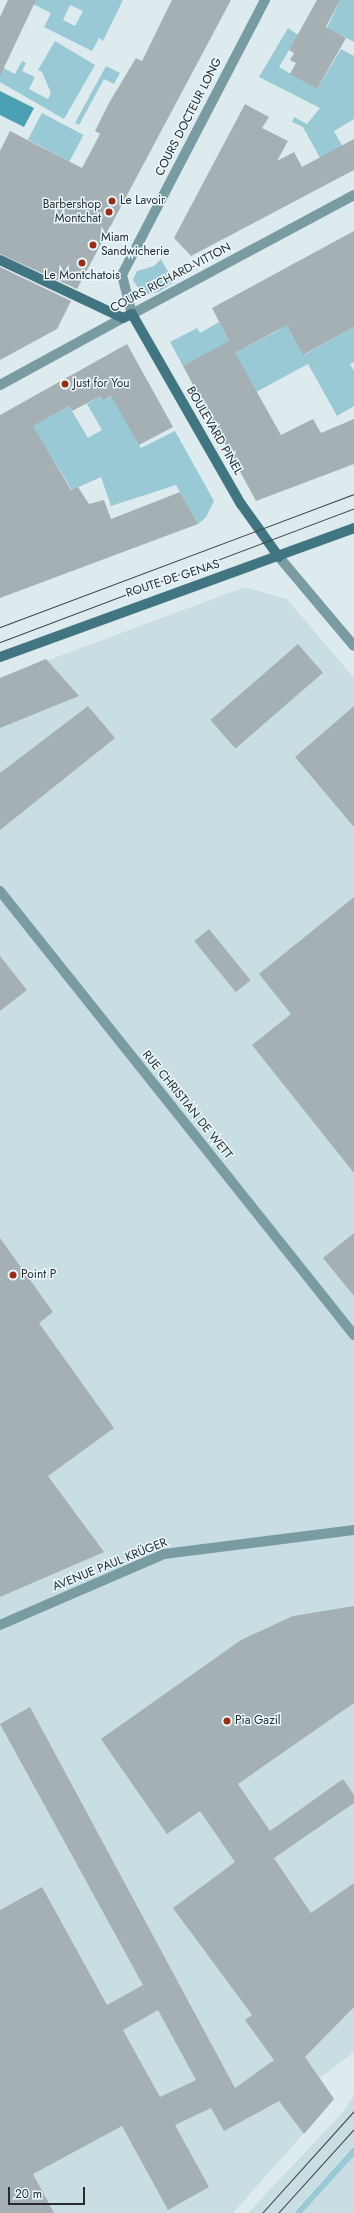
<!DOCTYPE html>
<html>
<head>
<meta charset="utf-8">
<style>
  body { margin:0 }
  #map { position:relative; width:354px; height:2213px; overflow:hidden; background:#deebee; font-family:Jost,sans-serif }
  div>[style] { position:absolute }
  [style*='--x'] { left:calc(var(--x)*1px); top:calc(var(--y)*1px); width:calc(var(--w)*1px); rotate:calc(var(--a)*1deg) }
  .built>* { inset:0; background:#c9dee3 }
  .green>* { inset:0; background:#99c9d4; transform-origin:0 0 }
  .water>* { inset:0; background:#4ba1b3 }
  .building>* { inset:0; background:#a4b0b3; transform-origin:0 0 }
  .minor>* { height:10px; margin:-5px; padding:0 5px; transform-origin:5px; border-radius:5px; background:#799ba2 }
  .secondary>* { height:10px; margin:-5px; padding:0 5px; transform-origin:5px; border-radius:5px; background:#417581 }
  .tram>* { height:1px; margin:-0.5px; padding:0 0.5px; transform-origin:0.5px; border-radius:0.5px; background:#3f4648 }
  .dots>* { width:11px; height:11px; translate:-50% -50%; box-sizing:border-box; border:2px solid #ebf8fb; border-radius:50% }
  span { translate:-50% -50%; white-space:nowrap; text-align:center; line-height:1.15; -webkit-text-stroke:3px #ebf8fb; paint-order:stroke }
  .street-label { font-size:12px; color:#272c2e }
  .poi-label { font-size:12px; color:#272c2e }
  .left { translate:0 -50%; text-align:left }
  .right { translate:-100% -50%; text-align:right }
  .scale { position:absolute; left:8px; top:2187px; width:77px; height:18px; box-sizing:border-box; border:2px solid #272c2e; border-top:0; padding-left:5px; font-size:12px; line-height:14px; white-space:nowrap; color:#272c2e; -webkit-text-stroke:3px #ebf8fb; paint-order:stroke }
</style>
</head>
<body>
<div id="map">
  <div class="built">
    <div style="clip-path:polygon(245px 587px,287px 599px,354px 678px,354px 2052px,320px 2078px,334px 2099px,233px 2213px,0 2213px,0 678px)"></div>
    <div style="clip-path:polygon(354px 2095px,354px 2145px,293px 2213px,248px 2213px,343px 2112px)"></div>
    <div style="clip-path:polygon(354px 2156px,354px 2213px,302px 2213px)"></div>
  </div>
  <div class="green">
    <div style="clip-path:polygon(evenodd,25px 0,123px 0,103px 41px,99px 38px,92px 51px,44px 27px,51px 13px,25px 0,70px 5px,83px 11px,75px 26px,63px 20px,70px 5px)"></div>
    <div style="clip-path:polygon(340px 0,354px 0,354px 42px,327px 28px)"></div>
    <div style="clip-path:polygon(288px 28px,298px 35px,279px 67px,317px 89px,341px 49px,354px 56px,354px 119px,334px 131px,354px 167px,326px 169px,303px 127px,292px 122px,294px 117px,307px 124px,320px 108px,259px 77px)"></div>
    <div style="clip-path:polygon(55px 41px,95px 65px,64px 119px,0 82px,0 66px,15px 74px,22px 61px,26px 63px,22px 71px,35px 77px,29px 89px,48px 99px,51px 93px,42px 72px,38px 70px)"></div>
    <div style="clip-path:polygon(106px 66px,120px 73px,114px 84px,104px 79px,79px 125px,75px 123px)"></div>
    <div style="left:42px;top:113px;width:47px;height:30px;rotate:28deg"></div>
    <div style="clip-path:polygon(161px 259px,174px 282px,159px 292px,148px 294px,139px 289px,133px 280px,137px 271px,154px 266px)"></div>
    <div style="clip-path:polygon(284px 318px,304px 355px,354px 327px,354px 362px,350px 364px,354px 371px,354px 406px,337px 416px,308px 364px,256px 392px,183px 366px,170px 342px,197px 328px,200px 333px,219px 322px,235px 353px,279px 330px,276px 323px)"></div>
    <div style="clip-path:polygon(101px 396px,103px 401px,112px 396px,141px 448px,175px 431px,214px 501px,206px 517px,198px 524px,176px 485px,111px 506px,101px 477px,72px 490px,32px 426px,69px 406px,88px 438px,102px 430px,87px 404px)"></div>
    <div style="clip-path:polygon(354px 2146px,354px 2156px,302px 2213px,294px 2213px)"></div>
  </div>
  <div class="water">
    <div style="clip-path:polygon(0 91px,34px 108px,24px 127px,0 115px)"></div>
  </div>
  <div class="building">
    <div style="clip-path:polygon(8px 0,36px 0,0 76px,0 17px)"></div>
    <div style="clip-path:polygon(172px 0,231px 0,77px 289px,0 254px,0 151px,10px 131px,82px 168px,100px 134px,95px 131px,109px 103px,136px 58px,142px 61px)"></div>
    <div style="clip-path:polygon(317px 0,340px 0,326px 27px,346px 38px,317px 89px,290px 74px,296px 63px,290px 60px,294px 53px,289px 50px)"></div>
    <div style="clip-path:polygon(245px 104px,269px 117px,262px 128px,288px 141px,277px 161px,294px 152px,302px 167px,354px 139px,354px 170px,191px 256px,174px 238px)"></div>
    <div style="clip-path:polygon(354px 231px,354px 327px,303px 355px,287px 325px,235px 353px,281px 435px,313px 419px,321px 433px,354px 419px,354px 464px,256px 501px,183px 366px,229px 341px,212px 308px)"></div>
    <div style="clip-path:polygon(0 267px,71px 301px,57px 329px,0 360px)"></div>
    <div style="clip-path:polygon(127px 344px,173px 427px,139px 445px,111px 396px,103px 401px,101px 396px,72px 411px,69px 406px,33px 426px,71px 490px,78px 487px,89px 504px,104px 500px,111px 519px,180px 492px,198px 524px,0 598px,0 415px)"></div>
    <div style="left:298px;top:644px;width:38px;height:116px;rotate:49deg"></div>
    <div style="clip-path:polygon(46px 659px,79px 696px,0 728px,0 678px)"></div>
    <div style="clip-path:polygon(88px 706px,115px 738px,0 830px,0 773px)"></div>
    <div style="clip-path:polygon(354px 706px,354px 827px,295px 757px)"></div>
    <div style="clip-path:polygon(354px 897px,354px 1173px,252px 1045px,291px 1014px,259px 974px)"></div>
    <div style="left:209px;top:929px;width:66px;height:19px;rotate:51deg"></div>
    <div style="clip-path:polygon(0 956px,27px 990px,0 1011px)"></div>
    <div style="clip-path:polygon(354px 1233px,354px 1296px,323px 1258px)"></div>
    <div style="clip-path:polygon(0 1238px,53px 1312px,39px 1323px,114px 1428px,48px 1476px,104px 1552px,0 1597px)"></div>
    <div style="clip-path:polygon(evenodd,354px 1606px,354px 1703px,238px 1784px,270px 1831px,343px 1779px,354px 1795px,354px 1803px,274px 1858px,311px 1913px,354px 1883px,354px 2007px,305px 2057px,334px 2099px,304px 2134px,279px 2101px,224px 2131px,211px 2108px,175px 2125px,209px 2187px,168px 2210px,122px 2126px,33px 2174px,54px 2213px,0 2213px,0 1910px,42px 1887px,107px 2005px,143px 1985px,0 1724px,30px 1707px,235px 2088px,274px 2060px,245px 2020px,252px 2015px,173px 1908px,235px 1862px,200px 1811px,167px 1834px,101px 1739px,241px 1640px,293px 1616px,354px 1606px,158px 2010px,196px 2080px,160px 2097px,123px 2030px,158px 2010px)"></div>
  </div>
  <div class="minor">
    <div style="--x:265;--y:0;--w:310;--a:117.5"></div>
    <div style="--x:122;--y:275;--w:40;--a:75.6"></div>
    <div style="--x:132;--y:314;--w:252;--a:-28.2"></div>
    <div style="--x:0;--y:385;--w:140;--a:-28.6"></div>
    <div style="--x:279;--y:557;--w:116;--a:49.9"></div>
    <div style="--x:0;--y:891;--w:568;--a:51.43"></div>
    <div style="--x:0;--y:1625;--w:179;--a:-23.4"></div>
    <div style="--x:164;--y:1554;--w:192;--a:-7.2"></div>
  </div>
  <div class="secondary">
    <div style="--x:0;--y:260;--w:136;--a:25.2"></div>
    <div style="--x:123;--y:318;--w:10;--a:-24"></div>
    <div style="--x:132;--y:314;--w:219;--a:60.2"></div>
    <div style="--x:241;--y:504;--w:65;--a:54.4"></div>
    <div style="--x:0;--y:657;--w:377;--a:-20"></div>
  </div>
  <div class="tram">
    <div style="--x:0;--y:627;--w:378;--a:-20.6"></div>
    <div style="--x:0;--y:642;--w:379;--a:-20.7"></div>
    <div style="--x:262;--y:2213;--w:137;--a:-48"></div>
    <div style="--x:278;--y:2213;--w:113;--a:-47.9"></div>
  </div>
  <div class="dots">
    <div style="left:112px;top:201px;background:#972e18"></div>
    <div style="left:109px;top:212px;background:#972e18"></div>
    <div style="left:93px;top:245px;background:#972e18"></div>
    <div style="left:82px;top:263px;background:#972e18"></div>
    <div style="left:65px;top:384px;background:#972e18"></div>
    <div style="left:13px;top:1275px;background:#972e18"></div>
    <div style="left:227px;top:1721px;background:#972e18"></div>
  </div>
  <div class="street-label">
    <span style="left:189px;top:117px;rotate:-63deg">COURS DOCTEUR LONG</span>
    <span style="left:171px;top:278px;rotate:-28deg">COURS RICHARD-VITTON</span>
    <span style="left:214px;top:431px;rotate:60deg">BOULEVARD PINEL</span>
    <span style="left:173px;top:579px;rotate:-18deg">ROUTE DE GENAS</span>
    <span style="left:187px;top:1105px;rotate:51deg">RUE CHRISTIAN DE WETT</span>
    <span style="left:110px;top:1565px;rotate:-22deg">AVENUE PAUL KRÜGER</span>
  </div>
  <div class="poi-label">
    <span class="left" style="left:120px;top:201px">Le Lavoir</span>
    <span class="right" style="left:101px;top:212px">Barbershop<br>Montchat</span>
    <span class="left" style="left:101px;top:245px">Miam<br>Sandwicherie</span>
    <span style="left:82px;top:276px">Le Montchatois</span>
    <span class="left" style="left:73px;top:384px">Just for You</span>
    <span class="left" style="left:21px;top:1275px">Point P</span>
    <span class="left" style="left:235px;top:1721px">Pia Gazil</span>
  </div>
  <div class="scale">20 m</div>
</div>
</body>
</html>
